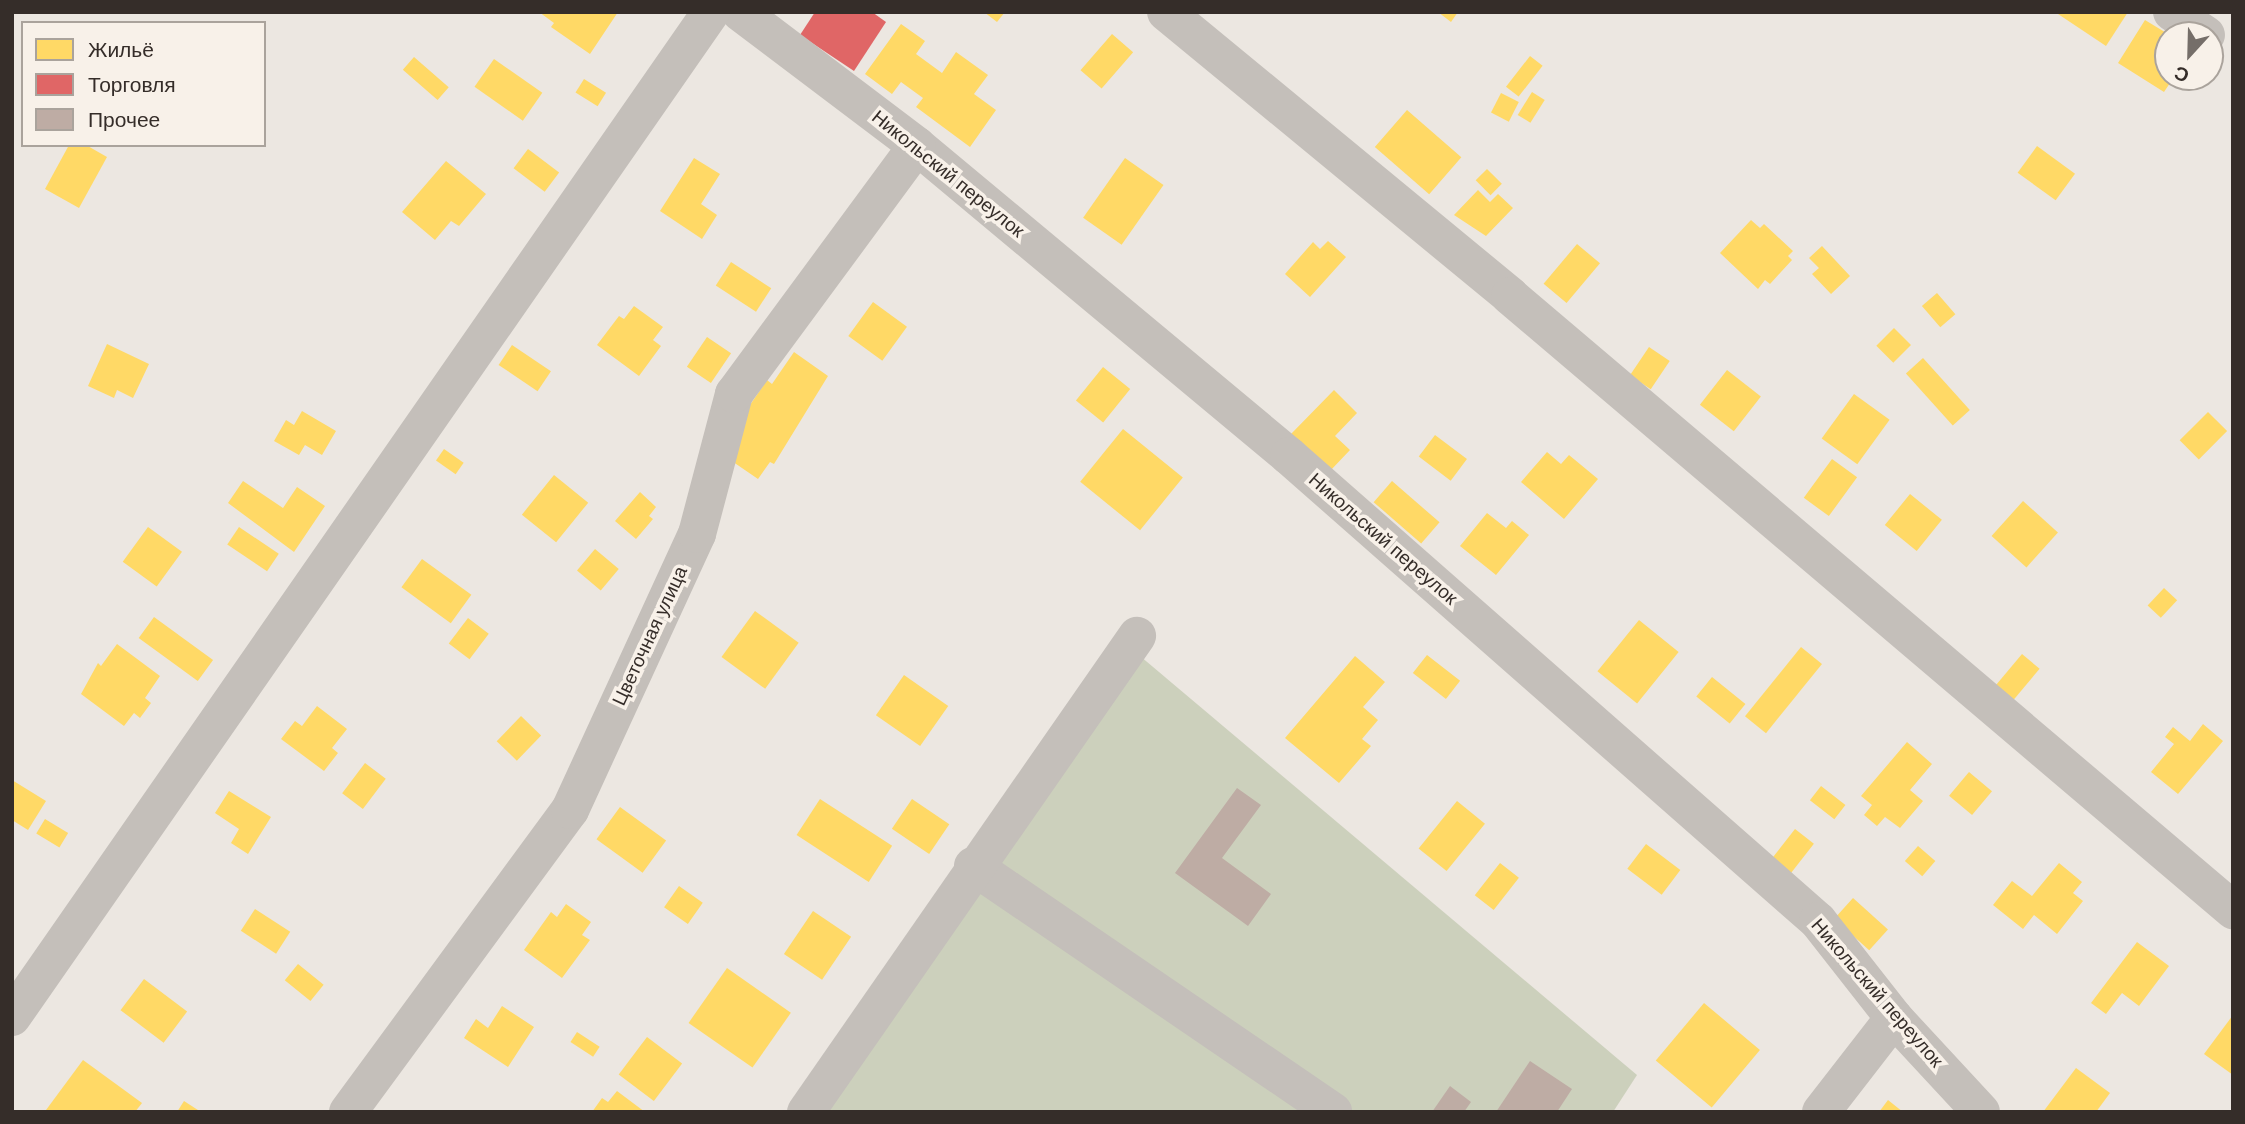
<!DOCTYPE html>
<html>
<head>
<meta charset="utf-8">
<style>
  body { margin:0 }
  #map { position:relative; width:2245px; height:1124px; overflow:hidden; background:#ece7e1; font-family:Helvetica,sans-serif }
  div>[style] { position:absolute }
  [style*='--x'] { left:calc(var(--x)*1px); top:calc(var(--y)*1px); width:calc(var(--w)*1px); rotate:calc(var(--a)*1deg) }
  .green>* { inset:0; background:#ccd0bc }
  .homes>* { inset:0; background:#ffd966; transform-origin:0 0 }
  .shops>* { inset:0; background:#e06666 }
  .building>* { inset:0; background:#beaca4 }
  .minor>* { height:38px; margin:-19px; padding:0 19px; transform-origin:19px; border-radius:19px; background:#c4bfba }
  span { translate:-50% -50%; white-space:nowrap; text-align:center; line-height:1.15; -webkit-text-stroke:7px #f8f1e9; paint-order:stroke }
  .street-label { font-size:19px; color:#352d29 }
  .frame { position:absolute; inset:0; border:14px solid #352d29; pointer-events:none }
  .legend { position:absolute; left:21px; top:21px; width:245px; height:126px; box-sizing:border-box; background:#f8f1e9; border:2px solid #aaa39c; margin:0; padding:9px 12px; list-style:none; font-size:21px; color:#352d29 }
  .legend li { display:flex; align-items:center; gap:14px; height:35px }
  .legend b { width:35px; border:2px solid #aaa39c }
  .north { position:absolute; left:2154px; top:21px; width:70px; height:70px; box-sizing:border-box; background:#f8f1e9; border:2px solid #aaa39c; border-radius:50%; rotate:202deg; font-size:19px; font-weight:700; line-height:28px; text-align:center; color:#352d29 }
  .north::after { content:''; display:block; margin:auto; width:24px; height:32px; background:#756e69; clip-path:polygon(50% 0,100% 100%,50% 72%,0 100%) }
</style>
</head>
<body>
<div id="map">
  <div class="green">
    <div style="clip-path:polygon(1140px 656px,1637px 1075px,1613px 1112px,824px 1112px)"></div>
  </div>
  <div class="homes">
    <div style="clip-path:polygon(539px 12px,618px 12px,590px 54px,551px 27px,554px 23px)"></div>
    <div style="clip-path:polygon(984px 12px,1005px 12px,997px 22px)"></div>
    <div style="clip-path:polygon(1438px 12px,1458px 12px,1451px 22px)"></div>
    <div style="clip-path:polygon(2055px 12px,2128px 12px,2106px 46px)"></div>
    <div style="clip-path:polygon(2145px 20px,2168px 34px,2168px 77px,2174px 77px,2164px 92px,2118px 63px)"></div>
    <div style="clip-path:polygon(901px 24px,925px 41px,916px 54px,942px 73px,956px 52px,988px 75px,974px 94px,996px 110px,970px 147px,916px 107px,923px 98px,901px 82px,892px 94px,865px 74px)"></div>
    <div style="left:1112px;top:34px;width:28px;height:48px;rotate:41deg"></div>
    <div style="left:1530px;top:56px;width:16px;height:39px;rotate:38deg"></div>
    <div style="left:414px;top:57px;width:46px;height:17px;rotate:41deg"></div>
    <div style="left:494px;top:59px;width:59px;height:34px;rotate:35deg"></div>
    <div style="left:584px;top:79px;width:26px;height:16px;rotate:32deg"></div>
    <div style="left:1532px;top:92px;width:15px;height:27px;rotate:32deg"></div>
    <div style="left:1501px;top:93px;width:20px;height:22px;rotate:27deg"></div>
    <div style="left:1407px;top:110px;width:72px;height:49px;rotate:41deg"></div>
    <div style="clip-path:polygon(69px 145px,86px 145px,107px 157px,79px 208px,45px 189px)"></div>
    <div style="left:2037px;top:146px;width:47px;height:33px;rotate:36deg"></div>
    <div style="left:528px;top:149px;width:39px;height:24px;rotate:37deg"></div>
    <div style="clip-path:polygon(694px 158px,720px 174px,701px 204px,717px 215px,702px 239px,660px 211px)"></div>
    <div style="left:1125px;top:158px;width:47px;height:73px;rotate:35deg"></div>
    <div style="clip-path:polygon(446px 161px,486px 194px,459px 226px,451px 221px,435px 240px,402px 212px)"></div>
    <div style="left:1487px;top:169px;width:21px;height:16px;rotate:45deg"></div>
    <div style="clip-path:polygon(1478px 190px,1490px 202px,1498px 194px,1513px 208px,1486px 236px,1454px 215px)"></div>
    <div style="clip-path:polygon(1751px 220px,1760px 228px,1764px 224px,1793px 251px,1788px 256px,1792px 260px,1770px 284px,1765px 280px,1758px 289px,1720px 253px)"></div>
    <div style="clip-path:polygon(1328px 241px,1346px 257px,1310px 297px,1285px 274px,1313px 242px,1320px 249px)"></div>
    <div style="left:1577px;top:244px;width:30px;height:52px;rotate:40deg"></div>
    <div style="clip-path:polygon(1822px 246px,1850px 276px,1831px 294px,1812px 274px,1819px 268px,1809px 258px)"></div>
    <div style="left:731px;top:262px;width:48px;height:28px;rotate:33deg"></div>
    <div style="left:1937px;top:293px;width:28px;height:20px;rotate:49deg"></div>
    <div style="left:873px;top:302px;width:42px;height:42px;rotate:36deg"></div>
    <div style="clip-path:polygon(634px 306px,663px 327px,653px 340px,661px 346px,639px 376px,597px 345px,619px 316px,624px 319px)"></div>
    <div style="left:1894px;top:328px;width:24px;height:25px;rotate:45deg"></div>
    <div style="left:707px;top:337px;width:29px;height:36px;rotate:34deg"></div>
    <div style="clip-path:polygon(107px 344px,149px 364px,133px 398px,117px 390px,114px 398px,88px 386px)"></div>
    <div style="left:512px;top:345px;width:47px;height:24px;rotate:34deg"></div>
    <div style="left:1649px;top:347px;width:25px;height:34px;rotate:34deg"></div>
    <div style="clip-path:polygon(794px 352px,828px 376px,774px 464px,770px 462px,758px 479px,723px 455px,730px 434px,767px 380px,772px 384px)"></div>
    <div style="left:1923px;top:358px;width:70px;height:23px;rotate:48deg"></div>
    <div style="left:1103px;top:367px;width:35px;height:43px;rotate:39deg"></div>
    <div style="left:1727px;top:370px;width:43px;height:44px;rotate:38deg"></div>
    <div style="clip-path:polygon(1334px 390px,1357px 413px,1335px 436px,1350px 450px,1330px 471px,1291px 434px)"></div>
    <div style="left:1854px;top:394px;width:44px;height:55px;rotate:36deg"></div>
    <div style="clip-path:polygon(302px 411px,336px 431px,322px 455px,305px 445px,299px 455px,274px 441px,286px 420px,294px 425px)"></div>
    <div style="left:2208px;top:412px;width:27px;height:40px;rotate:45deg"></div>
    <div style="left:1123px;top:429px;width:77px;height:68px;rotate:39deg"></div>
    <div style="left:1435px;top:435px;width:40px;height:27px;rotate:37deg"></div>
    <div style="left:444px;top:449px;width:24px;height:14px;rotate:35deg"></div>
    <div style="clip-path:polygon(1547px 452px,1561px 464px,1569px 455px,1598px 479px,1564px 519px,1521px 482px)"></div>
    <div style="left:1832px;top:459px;width:31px;height:48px;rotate:36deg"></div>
    <div style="left:554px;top:475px;width:44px;height:51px;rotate:39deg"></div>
    <div style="clip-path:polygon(243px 481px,283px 508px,297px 487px,325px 506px,294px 552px,228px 503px)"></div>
    <div style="left:1392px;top:481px;width:63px;height:28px;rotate:41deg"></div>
    <div style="clip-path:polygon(640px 492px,656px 507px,649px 516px,653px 519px,636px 539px,615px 521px)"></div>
    <div style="left:1910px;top:494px;width:41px;height:40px;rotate:39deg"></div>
    <div style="left:2023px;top:501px;width:47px;height:47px;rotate:42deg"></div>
    <div style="clip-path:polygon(1487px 513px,1506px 528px,1512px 521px,1529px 535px,1496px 575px,1460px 546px)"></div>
    <div style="left:148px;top:527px;width:42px;height:43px;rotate:36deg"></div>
    <div style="left:239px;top:527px;width:48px;height:21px;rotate:34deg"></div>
    <div style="left:595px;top:549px;width:31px;height:28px;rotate:40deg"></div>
    <div style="left:422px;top:559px;width:61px;height:35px;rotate:36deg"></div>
    <div style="left:2164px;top:588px;width:18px;height:24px;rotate:43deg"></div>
    <div style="left:755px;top:611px;width:54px;height:57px;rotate:36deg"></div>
    <div style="left:154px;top:617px;width:73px;height:26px;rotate:36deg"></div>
    <div style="left:468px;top:618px;width:26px;height:32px;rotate:37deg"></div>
    <div style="left:1639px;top:620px;width:51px;height:66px;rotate:39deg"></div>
    <div style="clip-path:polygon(117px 644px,160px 676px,145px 698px,151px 703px,140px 718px,134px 713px,124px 726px,81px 694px,98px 663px,101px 666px)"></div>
    <div style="left:1801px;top:647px;width:27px;height:89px;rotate:39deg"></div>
    <div style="left:2022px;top:654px;width:23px;height:44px;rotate:40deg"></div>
    <div style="left:1427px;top:655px;width:42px;height:23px;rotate:38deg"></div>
    <div style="clip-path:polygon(1355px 656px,1385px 682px,1363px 707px,1378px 720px,1362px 739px,1371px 746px,1339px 783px,1285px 738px)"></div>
    <div style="left:904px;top:675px;width:54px;height:49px;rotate:35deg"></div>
    <div style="left:1712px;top:677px;width:43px;height:25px;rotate:39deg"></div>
    <div style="clip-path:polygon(317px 706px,347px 729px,332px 748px,338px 753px,324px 771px,281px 739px,295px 721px,302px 726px)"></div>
    <div style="left:521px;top:716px;width:28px;height:35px;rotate:44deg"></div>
    <div style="clip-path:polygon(2203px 724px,2223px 741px,2178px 794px,2151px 772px,2174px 744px,2165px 737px,2173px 727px,2190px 741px)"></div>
    <div style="clip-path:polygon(1907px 742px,1932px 764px,1910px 790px,1923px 801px,1900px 828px,1885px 817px,1877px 826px,1864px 815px,1872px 805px,1861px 796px)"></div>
    <div style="left:365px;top:763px;width:26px;height:38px;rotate:37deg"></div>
    <div style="left:1969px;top:772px;width:30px;height:31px;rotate:40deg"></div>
    <div style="clip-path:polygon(12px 780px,46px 801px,28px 830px,12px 820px)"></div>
    <div style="left:1821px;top:786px;width:31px;height:18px;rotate:38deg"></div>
    <div style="clip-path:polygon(229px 791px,271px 817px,248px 854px,231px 843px,239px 829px,215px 813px)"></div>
    <div style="left:820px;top:799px;width:86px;height:43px;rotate:33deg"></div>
    <div style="left:912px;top:799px;width:45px;height:36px;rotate:34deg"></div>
    <div style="left:1457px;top:801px;width:36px;height:61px;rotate:39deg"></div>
    <div style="left:620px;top:807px;width:57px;height:40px;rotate:36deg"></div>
    <div style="left:45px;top:819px;width:27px;height:17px;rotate:31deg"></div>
    <div style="left:1795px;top:829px;width:24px;height:41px;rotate:38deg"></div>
    <div style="left:1646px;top:844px;width:43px;height:31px;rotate:37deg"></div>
    <div style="left:1918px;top:846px;width:23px;height:20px;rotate:41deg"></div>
    <div style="left:1500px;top:863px;width:24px;height:41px;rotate:38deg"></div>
    <div style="clip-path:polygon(2059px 863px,2082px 882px,2073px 893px,2083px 901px,2057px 934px,2034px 915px,2023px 929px,1993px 905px,2012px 881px,2032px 896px)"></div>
    <div style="left:679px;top:886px;width:29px;height:26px;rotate:35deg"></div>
    <div style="left:1853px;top:898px;width:47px;height:28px;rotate:42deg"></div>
    <div style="clip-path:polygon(566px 904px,591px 922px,582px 935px,590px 940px,562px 978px,524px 950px,551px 912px,557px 917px)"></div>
    <div style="left:255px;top:909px;width:42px;height:26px;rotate:33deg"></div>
    <div style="left:813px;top:911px;width:46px;height:52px;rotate:34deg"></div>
    <div style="clip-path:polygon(2137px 942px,2169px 966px,2139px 1006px,2122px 993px,2106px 1014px,2091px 1003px)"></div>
    <div style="left:298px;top:964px;width:33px;height:21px;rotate:39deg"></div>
    <div style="left:727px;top:968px;width:78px;height:67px;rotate:35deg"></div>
    <div style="left:144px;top:979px;width:54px;height:39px;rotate:37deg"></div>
    <div style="left:1704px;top:1003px;width:73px;height:75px;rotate:40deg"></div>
    <div style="clip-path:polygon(502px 1006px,534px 1027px,508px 1067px,464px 1038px,476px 1019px,488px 1028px)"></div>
    <div style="clip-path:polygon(2233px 1015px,2233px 1075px,2204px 1054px)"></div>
    <div style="left:577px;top:1032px;width:27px;height:12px;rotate:33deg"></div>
    <div style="left:647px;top:1037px;width:44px;height:47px;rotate:37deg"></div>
    <div style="clip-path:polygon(83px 1060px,142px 1103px,135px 1112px,46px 1110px)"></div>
    <div style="clip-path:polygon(2076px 1068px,2110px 1093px,2096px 1112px,2043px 1112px)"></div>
    <div style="clip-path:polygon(617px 1091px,645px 1112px,592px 1112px,602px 1098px,608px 1102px)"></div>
    <div style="clip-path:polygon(1888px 1100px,1903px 1112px,1879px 1112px)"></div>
    <div style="clip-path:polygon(184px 1101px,201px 1112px,177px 1112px)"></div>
  </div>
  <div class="shops">
    <div style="clip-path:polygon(815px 12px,872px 12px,886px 22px,854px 71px,800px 35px)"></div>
  </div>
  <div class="building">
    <div style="clip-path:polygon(1237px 788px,1261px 805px,1222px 858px,1271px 894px,1248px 926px,1175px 873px)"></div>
    <div style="clip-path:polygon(1530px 1061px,1572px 1089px,1557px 1112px,1496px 1112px)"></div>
    <div style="clip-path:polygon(1450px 1086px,1471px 1102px,1464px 1112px,1432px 1112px)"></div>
  </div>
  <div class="minor">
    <div style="--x:740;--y:12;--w:222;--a:37.1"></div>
    <div style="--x:917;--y:146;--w:484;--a:39.8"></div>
    <div style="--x:1289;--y:456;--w:704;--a:41.32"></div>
    <div style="--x:1818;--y:921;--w:123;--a:51.9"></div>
    <div style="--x:1894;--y:1018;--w:128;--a:47.2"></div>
    <div style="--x:1166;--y:12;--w:446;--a:39.5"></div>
    <div style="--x:1510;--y:296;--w:949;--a:40.34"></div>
    <div style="--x:2172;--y:12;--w:41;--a:34.1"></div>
    <div style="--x:973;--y:866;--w:436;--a:34.3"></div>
    <div style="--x:12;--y:1017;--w:1224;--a:-55.18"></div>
    <div style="--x:348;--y:1112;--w:375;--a:-53.7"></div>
    <div style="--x:570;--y:810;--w:304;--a:-65.3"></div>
    <div style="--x:697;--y:534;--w:145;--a:-75.2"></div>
    <div style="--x:734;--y:394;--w:308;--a:-53.6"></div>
    <div style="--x:806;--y:1112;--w:580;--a:-55.19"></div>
    <div style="--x:1821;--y:1112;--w:119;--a:-52.2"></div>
  </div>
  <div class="street-label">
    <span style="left:948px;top:174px;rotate:39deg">Никольский переулок</span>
    <span style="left:1383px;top:539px;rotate:41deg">Никольский переулок</span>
    <span style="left:650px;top:636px;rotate:-65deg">Цветочная улица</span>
    <span style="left:1877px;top:993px;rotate:49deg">Никольский переулок</span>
  </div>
  <div class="frame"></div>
  <ul class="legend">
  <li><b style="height:19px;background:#ffd966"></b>Жильё</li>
  <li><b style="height:19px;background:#e06666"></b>Торговля</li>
  <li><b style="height:19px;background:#beaca4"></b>Прочее</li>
  </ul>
  <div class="north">С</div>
</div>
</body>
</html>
